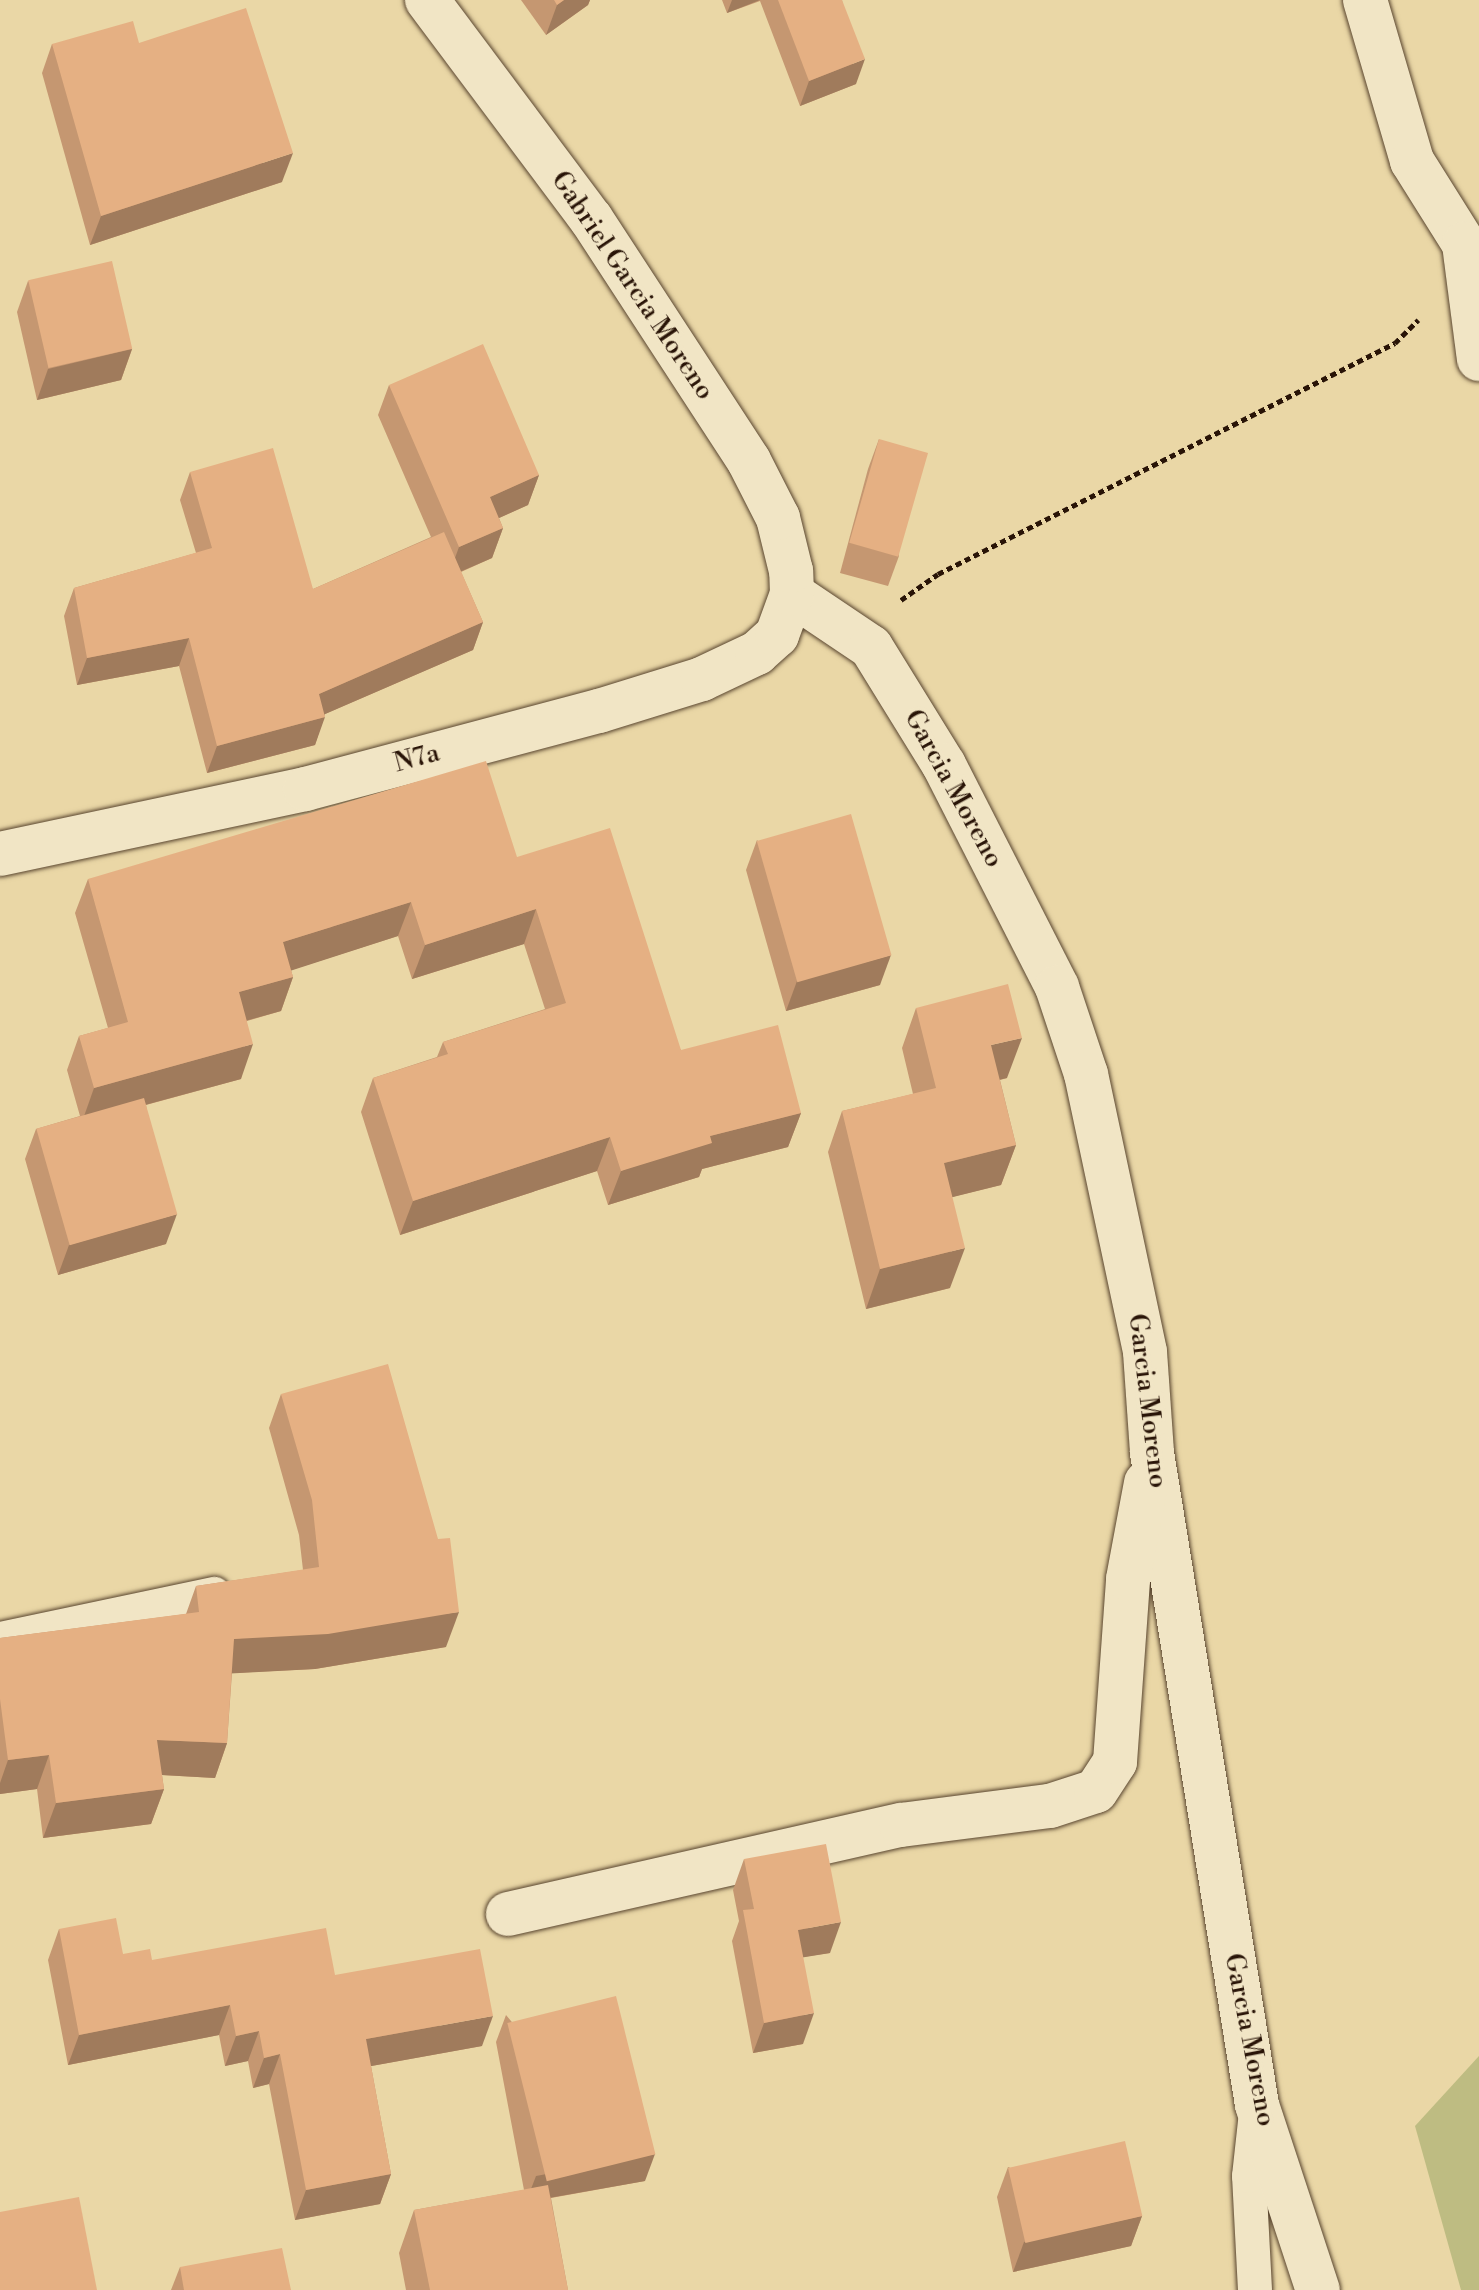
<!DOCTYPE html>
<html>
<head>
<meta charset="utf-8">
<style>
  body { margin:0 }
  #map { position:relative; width:1479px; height:2290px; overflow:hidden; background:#ead7a6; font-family:"Libre Bodoni",serif }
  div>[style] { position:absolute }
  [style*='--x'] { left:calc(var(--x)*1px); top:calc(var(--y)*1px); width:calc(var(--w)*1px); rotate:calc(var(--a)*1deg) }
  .green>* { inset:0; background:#bebc82 }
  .path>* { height:5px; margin-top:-2.5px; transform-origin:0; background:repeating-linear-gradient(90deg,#291407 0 6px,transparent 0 10px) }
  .roads { filter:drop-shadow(0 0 2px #59452f) drop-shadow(0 0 2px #59452f) }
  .service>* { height:34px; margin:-17px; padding:0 17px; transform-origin:17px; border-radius:17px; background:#f1e5c5 }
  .minor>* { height:44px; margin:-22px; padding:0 22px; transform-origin:22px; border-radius:22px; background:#f1e5c5 }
  .wall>* { inset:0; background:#c59771 }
  .shaded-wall>* { inset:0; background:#a07b5c }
  .building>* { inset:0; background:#e5b083; transform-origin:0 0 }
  span { translate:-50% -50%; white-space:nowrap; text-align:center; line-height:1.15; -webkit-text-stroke:7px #f1e5c5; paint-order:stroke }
  .street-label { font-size:26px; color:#291407 }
</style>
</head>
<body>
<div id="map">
  <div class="green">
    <div style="clip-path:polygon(1479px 2056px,1479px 2290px,1461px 2290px,1415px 2126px)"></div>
  </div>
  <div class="path">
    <div style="--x:901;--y:600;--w:45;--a:-35.1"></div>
    <div style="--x:938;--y:574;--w:512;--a:-26.82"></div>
    <div style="--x:1395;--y:343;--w:33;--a:-45"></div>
  </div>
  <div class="roads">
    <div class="service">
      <div style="--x:0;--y:1639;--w:219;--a:-11.9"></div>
      <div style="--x:1255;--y:2290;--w:114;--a:-93"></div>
      <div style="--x:1249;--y:2176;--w:63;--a:-83.7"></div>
    </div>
    <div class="minor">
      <div style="--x:1365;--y:0;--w:168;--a:73.7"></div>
      <div style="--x:1412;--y:161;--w:98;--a:57.9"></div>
      <div style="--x:1464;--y:244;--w:116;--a:82.6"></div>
      <div style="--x:792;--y:594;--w:95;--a:33.9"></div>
      <div style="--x:871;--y:647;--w:139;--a:58.3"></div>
      <div style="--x:944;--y:765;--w:249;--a:63"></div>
      <div style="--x:1057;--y:987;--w:92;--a:71.6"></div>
      <div style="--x:1086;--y:1074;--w:284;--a:78"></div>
      <div style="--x:1145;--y:1352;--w:101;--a:86"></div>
      <div style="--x:1152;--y:1453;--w:660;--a:80.85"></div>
      <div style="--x:1257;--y:2105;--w:195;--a:71.8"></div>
      <div style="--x:0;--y:854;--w:312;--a:-12"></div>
      <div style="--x:305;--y:789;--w:304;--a:-14.9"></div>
      <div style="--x:599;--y:711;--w:108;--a:-17.3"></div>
      <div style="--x:702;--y:679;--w:61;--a:-25.3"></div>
      <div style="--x:757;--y:653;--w:27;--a:-42"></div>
      <div style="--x:777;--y:635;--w:44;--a:-69.9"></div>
      <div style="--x:792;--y:594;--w:23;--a:-92"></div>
      <div style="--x:791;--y:571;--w:55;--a:-103.8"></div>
      <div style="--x:778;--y:518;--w:64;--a:-117"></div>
      <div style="--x:749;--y:461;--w:289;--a:-123.1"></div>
      <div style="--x:591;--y:219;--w:274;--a:-126.8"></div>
      <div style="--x:508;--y:1914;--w:403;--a:-12.8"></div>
      <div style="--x:901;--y:1825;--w:150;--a:-7.3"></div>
      <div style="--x:1050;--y:1806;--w:48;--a:-18.1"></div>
      <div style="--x:1096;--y:1791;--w:35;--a:-57"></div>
      <div style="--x:1115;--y:1762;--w:183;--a:-85.9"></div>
      <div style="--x:1128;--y:1579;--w:98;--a:-79.4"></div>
    </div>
  </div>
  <div class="wall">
    <div style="clip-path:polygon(521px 0,590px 0,588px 5px,546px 35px)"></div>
    <div style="clip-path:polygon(722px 0,842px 0,856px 84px,800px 106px,760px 1px,727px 13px)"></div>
    <div style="clip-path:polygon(139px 43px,282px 182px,90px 245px,42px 73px,52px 44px)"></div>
    <div style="clip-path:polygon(28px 281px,132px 349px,121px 380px,37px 400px,17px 312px)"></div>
    <div style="clip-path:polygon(389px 385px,539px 475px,528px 505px,499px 518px,503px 528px,492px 558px,461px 572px,483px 622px,473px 650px,325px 714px,315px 745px,207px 773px,179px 666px,77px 685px,64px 616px,74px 588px,196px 553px,180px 500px,190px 472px,313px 589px,431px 537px,378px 415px)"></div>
    <div style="clip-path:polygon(879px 439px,899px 556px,888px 586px,840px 573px,868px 469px)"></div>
    <div style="clip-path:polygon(757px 840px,880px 985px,786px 1011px,746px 870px)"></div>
    <div style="clip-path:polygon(517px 857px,681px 1050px,801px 1113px,788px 1147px,702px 1169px,699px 1177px,608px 1205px,597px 1171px,400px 1235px,361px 1112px,373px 1078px,437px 1057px,443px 1042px,545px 1009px,524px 944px,412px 979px,398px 936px,291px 970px,293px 977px,281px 1011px,247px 1021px,241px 1079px,146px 1105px,166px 1244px,58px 1275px,25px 1159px,36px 1129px,80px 1116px,67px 1070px,79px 1036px,108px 1028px,75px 913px,88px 879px)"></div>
    <div style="clip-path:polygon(916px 1008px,1007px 1078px,1000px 1080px,1016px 1145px,1001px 1185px,952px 1197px,950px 1288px,866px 1309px,828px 1152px,842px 1111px,913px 1094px,902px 1048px)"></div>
    <div style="clip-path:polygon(281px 1394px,446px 1647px,315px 1669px,232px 1673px,227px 1743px,215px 1778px,162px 1775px,164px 1789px,151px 1824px,43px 1838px,37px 1789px,0 1794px,0 1638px,186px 1614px,196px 1586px,303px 1570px,299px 1535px,269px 1428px)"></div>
    <div style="clip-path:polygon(744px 1859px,830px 1953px,803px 1957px,803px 2044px,753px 2053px,732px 1941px,739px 1921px,733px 1890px)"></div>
    <div style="clip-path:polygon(59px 1929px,123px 1954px,152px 1960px,335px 1975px,482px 2046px,371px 2066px,391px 2174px,380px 2204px,295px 2220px,269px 2084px,253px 2088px,248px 2061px,225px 2066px,219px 2035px,68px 2065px,48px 1960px)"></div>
    <div style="clip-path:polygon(506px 2015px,645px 2181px,551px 2198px,568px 2290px,406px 2290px,399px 2253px,414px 2210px,524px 2190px,496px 2042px)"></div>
    <div style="clip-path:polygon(1008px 2167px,1142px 2216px,1131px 2246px,1013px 2272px,997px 2197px)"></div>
    <div style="clip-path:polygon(180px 2267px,291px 2290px,171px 2290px)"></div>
  </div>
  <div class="shaded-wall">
    <div style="clip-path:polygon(564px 0,590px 0,588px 5px,546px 35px,557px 5px)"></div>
    <div style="clip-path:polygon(732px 0,760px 0,727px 13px)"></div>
    <div style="clip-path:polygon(865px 59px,856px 84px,800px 106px,809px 81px)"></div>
    <div style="clip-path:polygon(293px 153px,282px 182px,90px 245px,101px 216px)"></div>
    <div style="clip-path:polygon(132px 349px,121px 380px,37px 400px,48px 369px)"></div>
    <div style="clip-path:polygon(539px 475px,528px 505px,479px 527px,490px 497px)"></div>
    <div style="clip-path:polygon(503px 528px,492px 558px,448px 577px,459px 547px)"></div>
    <div style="clip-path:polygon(483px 622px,473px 650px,309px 721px,319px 694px)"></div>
    <div style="clip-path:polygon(189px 638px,179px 666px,77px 685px,87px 658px)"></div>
    <div style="clip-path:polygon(325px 717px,315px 745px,207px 773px,217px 746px)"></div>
    <div style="clip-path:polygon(411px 902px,398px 936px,271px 977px,283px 942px)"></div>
    <div style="clip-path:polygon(536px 909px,524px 944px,412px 979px,425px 945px)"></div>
    <div style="clip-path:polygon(891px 955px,880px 985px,786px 1011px,797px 981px)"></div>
    <div style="clip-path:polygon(293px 977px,281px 1011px,227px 1026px,239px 992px)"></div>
    <div style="clip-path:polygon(1022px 1038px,1007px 1078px,976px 1085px,991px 1045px)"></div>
    <div style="clip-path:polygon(253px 1044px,241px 1079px,82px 1122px,94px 1088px)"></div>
    <div style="clip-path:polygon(801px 1113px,788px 1147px,702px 1169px,699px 1177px,608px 1205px,621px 1171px,710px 1136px)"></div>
    <div style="clip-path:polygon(610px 1137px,597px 1171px,400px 1235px,413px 1201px)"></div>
    <div style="clip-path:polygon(1016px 1145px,1001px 1185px,929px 1203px,944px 1163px)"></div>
    <div style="clip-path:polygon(177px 1214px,166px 1244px,58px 1275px,69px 1245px)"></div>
    <div style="clip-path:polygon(965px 1248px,950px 1288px,866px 1309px,880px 1269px)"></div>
    <div style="clip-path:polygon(459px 1612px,446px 1647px,315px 1669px,221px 1674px,234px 1639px)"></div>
    <div style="clip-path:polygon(157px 1740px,227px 1743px,215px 1778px,144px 1774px)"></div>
    <div style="clip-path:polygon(49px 1755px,37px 1789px,0 1794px,0 1783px,8px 1760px)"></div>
    <div style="clip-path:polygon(164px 1789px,151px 1824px,43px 1838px,56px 1803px)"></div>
    <div style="clip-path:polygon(841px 1922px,830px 1953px,787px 1960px,798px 1930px)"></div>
    <div style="clip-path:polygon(230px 2005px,219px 2035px,68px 2065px,79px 2035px)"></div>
    <div style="clip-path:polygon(814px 2013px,803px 2044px,753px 2053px,764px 2023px)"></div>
    <div style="clip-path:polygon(493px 2016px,482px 2046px,355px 2069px,366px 2039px)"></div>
    <div style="clip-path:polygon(259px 2031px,248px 2061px,225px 2066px,236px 2036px)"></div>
    <div style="clip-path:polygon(280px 2054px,269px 2084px,253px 2088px,264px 2058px)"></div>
    <div style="clip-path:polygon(655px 2154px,645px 2181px,526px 2202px,536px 2176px)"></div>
    <div style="clip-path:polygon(391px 2174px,380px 2204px,295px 2220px,306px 2190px)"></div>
    <div style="clip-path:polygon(1142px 2216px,1131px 2246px,1013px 2272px,1024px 2242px)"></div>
  </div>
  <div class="building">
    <div style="clip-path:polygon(554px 0,564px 0,557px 5px)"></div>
    <div style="clip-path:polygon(778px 0,842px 0,865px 59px,809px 81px)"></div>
    <div style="clip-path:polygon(246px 8px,293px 153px,101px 216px,52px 44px,133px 21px,139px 43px)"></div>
    <div style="left:112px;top:261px;width:90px;height:86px;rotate:77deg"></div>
    <div style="clip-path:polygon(483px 344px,539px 475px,490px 497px,503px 528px,459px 547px,389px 385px)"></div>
    <div style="left:879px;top:439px;width:51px;height:108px;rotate:16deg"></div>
    <div style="clip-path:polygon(273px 448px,313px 589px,444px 532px,483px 622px,319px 694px,325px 717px,217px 746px,189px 638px,87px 658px,74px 588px,212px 548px,190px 472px)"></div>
    <div style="clip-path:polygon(486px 761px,517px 857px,610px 828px,681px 1050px,778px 1025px,801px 1113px,710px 1136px,712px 1143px,621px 1171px,610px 1137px,413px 1201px,373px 1078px,448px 1054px,443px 1042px,566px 1003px,536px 909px,425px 945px,411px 902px,283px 942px,293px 977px,239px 992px,253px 1044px,94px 1088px,79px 1036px,128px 1022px,88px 879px)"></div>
    <div style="left:851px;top:814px;width:147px;height:98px;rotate:74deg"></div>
    <div style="clip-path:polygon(1008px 984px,1022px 1038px,991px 1045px,1016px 1145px,944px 1163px,965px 1248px,880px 1269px,842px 1111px,936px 1088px,916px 1008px)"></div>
    <div style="left:144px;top:1098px;width:121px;height:112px;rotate:74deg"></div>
    <div style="clip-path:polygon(388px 1364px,438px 1539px,450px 1538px,459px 1612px,328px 1634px,234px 1639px,227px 1743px,157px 1740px,164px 1789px,56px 1803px,49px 1755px,8px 1760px,0 1699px,0 1638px,199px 1612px,196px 1586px,319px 1567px,312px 1500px,281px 1394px)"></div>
    <div style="clip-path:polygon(826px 1844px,841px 1922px,798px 1930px,814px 2013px,764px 2023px,743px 1910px,754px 1909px,744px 1859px)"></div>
    <div style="clip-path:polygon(116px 1918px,123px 1954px,150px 1949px,152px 1960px,326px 1928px,335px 1975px,480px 1949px,493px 2016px,366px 2039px,391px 2174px,306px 2190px,280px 2054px,264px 2058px,259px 2031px,236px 2036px,230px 2005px,79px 2035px,59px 1929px)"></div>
    <div style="left:616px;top:1996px;width:163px;height:112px;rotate:76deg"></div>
    <div style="left:1125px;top:2141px;width:77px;height:120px;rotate:77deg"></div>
    <div style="clip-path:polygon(548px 2185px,568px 2290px,430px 2290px,414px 2210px)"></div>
    <div style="clip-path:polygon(79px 2197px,97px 2290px,0 2290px,0 2212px)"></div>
    <div style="clip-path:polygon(282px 2248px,291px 2290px,184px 2290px,180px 2267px)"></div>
  </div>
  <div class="street-label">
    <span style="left:632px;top:286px;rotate:56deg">Gabriel Garcia Moreno</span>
    <span style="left:417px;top:759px;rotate:-15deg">N7a</span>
    <span style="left:953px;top:789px;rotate:61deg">Garcia Moreno</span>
    <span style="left:1147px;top:1401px;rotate:83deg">Garcia Moreno</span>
    <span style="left:1249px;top:2040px;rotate:79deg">Garcia Moreno</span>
  </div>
</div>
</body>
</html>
